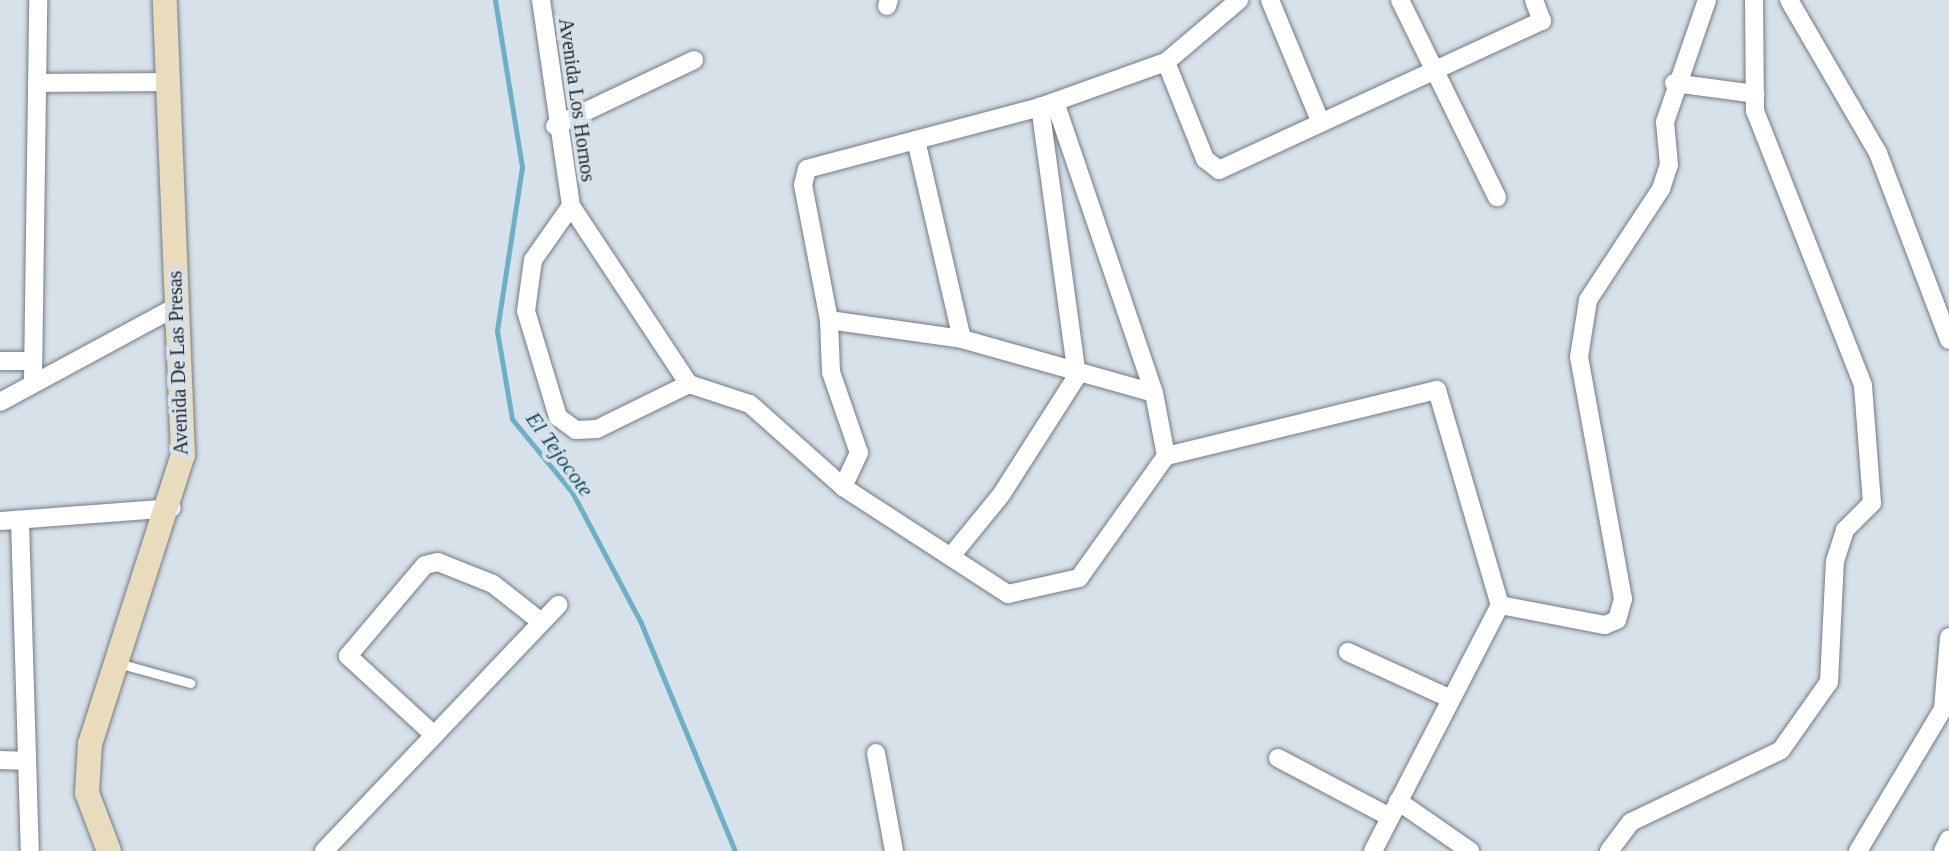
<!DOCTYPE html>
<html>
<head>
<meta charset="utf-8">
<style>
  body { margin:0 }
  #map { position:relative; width:1949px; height:851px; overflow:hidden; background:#d7e1ea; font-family:Georgia,serif }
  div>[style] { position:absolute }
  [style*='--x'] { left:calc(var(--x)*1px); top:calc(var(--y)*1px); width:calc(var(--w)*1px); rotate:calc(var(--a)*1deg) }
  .stream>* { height:5px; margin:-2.5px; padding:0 2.5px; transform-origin:2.5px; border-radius:2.5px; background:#6bb0c5 }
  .roads { filter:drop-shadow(0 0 2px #727b83) drop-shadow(0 0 2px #727b83) }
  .lane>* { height:9px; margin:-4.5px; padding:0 4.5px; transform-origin:4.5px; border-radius:4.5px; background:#fff }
  .street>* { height:18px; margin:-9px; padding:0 9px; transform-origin:9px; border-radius:9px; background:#fff }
  .secondary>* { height:24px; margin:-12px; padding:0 12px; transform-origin:12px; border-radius:12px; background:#e9dcbc }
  span { translate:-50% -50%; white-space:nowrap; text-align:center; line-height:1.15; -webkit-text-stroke:8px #d7e1ea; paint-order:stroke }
  .street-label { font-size:20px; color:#23272a }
  .water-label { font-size:22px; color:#0f4c5b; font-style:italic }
</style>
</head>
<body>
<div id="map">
  <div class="stream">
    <div style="--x:495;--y:0;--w:169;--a:80.8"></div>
    <div style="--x:522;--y:167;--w:166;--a:98.7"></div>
    <div style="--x:497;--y:331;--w:89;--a:80.3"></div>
    <div style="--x:512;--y:419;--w:94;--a:50.6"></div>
    <div style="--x:572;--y:492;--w:148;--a:62.2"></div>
    <div style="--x:641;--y:623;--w:247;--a:67.6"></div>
  </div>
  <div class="roads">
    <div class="lane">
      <div style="--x:118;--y:663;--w:75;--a:15.5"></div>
    </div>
    <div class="street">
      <div style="--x:541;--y:0;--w:208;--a:81.7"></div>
      <div style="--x:571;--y:206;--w:214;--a:56.5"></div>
      <div style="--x:689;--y:384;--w:64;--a:18.2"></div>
      <div style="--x:750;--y:404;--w:125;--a:41.7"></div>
      <div style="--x:843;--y:487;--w:197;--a:33"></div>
      <div style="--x:1008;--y:594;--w:73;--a:-12.7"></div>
      <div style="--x:1079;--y:578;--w:150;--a:-54.5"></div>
      <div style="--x:1166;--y:456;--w:279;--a:-13.7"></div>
      <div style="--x:1437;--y:390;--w:224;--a:73.7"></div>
      <div style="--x:1500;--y:605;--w:277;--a:117.3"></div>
      <div style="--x:1270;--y:0;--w:131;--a:67.5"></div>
      <div style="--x:1400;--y:0;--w:220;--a:63.8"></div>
      <div style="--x:1789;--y:0;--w:177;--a:59.8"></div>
      <div style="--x:1878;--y:153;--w:200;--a:69.2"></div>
      <div style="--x:887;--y:6;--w:6;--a:-72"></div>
      <div style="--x:1166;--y:62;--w:105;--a:68.1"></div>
      <div style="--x:1205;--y:159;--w:18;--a:38"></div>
      <div style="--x:1219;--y:170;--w:356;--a:-24.8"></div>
      <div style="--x:1542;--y:21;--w:22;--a:-111"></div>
      <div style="--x:37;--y:83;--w:131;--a:-0.4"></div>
      <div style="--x:1674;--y:83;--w:82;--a:7.7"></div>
      <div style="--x:1055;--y:102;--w:307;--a:71.2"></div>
      <div style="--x:1154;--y:393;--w:64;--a:79.2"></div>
      <div style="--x:555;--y:126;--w:154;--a:-25.4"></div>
      <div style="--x:916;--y:140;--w:204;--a:77"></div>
      <div style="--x:571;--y:206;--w:66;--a:125.1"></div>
      <div style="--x:533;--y:260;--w:51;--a:97.8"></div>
      <div style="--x:526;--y:311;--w:111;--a:73.2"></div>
      <div style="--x:558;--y:417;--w:22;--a:36"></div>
      <div style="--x:576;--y:430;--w:21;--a:-3"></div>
      <div style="--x:597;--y:429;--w:102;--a:-26.1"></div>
      <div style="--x:829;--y:320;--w:134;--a:8.1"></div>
      <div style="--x:962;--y:339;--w:199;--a:15.7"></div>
      <div style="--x:0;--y:361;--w:33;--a:0"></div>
      <div style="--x:33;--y:378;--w:378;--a:-89.2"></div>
      <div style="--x:0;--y:402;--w:200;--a:-28.4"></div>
      <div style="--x:843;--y:487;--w:38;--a:-65"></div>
      <div style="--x:859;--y:453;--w:86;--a:-109.1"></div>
      <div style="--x:831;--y:372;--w:52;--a:-92.2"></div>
      <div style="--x:829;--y:320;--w:137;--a:-100.9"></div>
      <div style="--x:803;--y:185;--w:16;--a:-76"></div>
      <div style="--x:807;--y:169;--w:241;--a:-14.9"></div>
      <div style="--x:1040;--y:107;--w:134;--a:-19.7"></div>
      <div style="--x:1166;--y:62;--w:96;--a:-40.3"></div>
      <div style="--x:0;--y:521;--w:172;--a:-4.3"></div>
      <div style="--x:20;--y:521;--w:330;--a:88.3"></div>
      <div style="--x:952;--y:555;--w:77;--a:-50.8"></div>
      <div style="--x:1001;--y:495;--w:141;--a:-57.4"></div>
      <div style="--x:1077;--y:376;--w:272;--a:-97.8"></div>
      <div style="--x:1500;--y:605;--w:107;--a:10.8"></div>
      <div style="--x:1605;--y:625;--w:13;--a:-23"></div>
      <div style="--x:1617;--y:620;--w:22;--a:-74"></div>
      <div style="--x:1623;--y:599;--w:246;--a:-100.3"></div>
      <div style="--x:1579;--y:357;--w:58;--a:-81"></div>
      <div style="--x:1588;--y:300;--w:133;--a:-56.7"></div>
      <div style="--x:1661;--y:189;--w:25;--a:-72"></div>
      <div style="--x:1669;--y:165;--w:43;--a:-95.3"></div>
      <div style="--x:1665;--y:122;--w:129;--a:-71"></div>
      <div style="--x:1348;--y:652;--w:113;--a:24.5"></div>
      <div style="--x:434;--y:735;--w:117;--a:-137.4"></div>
      <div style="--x:348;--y:656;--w:119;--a:-49.8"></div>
      <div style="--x:425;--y:565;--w:13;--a:-13"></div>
      <div style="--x:438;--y:562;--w:59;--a:21.8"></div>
      <div style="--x:493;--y:584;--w:60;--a:38.2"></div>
      <div style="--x:876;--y:753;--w:100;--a:79.6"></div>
      <div style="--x:1278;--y:758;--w:127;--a:27.8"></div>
      <div style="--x:0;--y:760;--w:23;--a:2"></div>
      <div style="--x:1398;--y:801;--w:88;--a:34.8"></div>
      <div style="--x:324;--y:851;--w:340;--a:-46.4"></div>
      <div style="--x:1609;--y:851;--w:36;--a:-53"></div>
      <div style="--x:1631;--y:822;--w:166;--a:-25.6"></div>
      <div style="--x:1781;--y:750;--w:83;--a:-54.8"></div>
      <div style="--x:1829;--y:682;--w:121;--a:-87.2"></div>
      <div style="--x:1835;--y:561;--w:33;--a:-72"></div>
      <div style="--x:1845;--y:530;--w:38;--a:-45"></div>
      <div style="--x:1872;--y:503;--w:118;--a:-94.4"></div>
      <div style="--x:1863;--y:385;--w:295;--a:-111.5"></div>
      <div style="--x:1755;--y:111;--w:111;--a:-90.5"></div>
      <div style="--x:1858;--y:851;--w:165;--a:-59.1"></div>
      <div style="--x:1943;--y:709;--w:72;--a:-85.2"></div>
      <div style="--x:1943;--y:851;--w:13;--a:-63"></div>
    </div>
    <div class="secondary">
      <div style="--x:109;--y:851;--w:62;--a:-110.8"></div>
      <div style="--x:87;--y:793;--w:49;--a:-86.5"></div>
      <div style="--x:90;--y:744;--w:304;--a:-72.2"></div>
      <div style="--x:183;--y:455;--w:455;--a:-92.3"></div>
    </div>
  </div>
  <div class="street-label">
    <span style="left:577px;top:100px;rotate:82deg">Avenida Los Hornos</span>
    <span style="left:178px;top:363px;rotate:-92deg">Avenida De Las Presas</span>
  </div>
  <div class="water-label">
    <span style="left:560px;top:454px;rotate:54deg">El Tejocote</span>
  </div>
</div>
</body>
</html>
